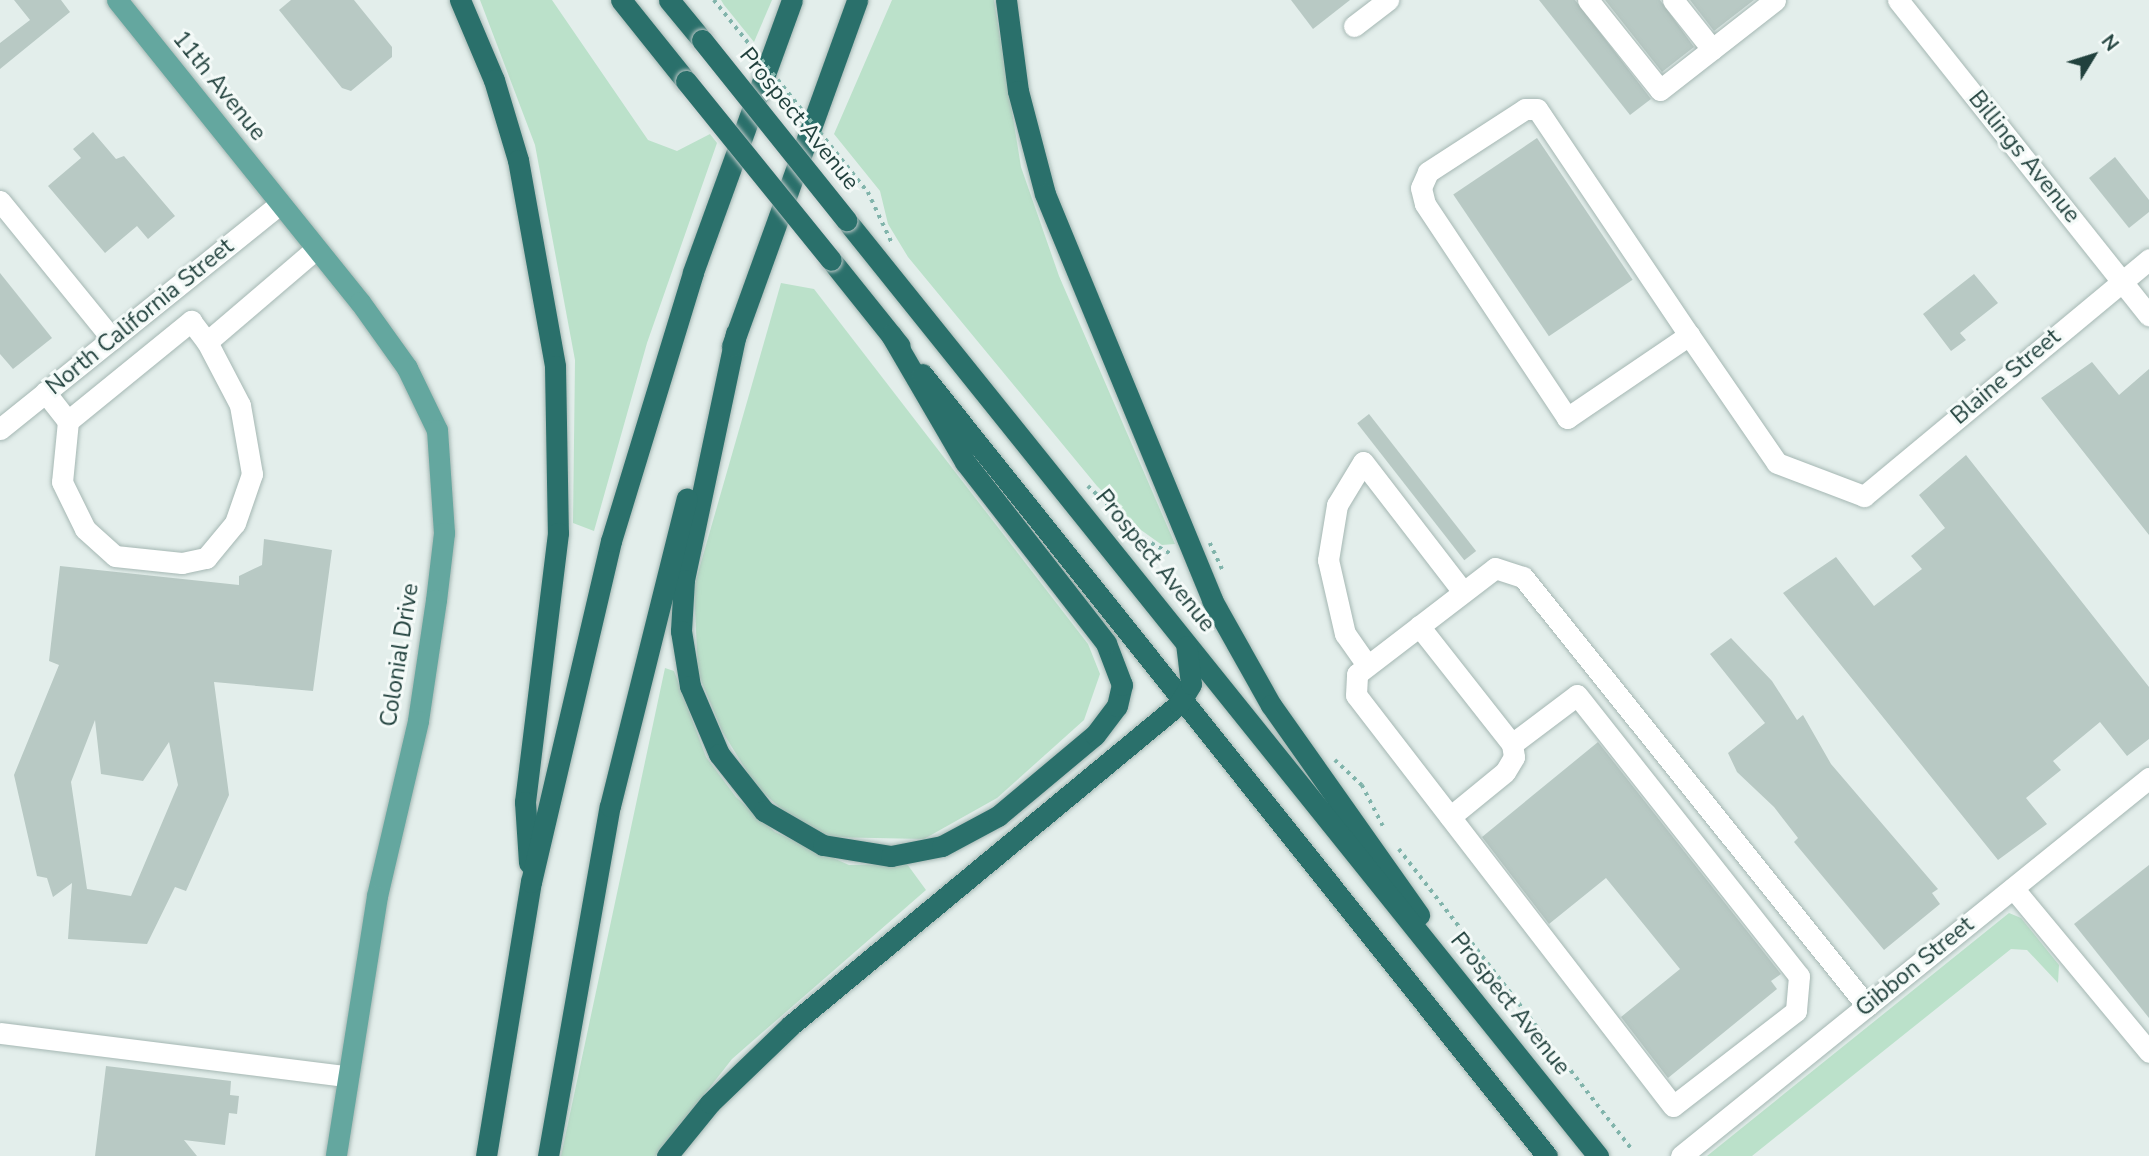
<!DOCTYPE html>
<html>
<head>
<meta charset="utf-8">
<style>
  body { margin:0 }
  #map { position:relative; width:2149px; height:1156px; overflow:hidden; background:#e3eeeb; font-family:"Nunito Sans",sans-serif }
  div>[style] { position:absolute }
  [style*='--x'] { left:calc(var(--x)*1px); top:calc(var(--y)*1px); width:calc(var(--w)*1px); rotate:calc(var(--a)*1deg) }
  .green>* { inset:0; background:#bbe1ca }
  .building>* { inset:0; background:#b8c9c4; transform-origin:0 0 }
  .path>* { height:3.5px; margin-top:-1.75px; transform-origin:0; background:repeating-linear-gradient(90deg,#81b4ab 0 3.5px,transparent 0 8.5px) }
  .roads { filter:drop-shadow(0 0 2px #a5b7b3) drop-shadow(0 0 2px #a5b7b3) }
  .minor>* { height:21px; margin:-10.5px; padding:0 10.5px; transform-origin:10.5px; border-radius:10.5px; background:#fff }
  .major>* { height:21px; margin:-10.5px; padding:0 10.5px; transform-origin:10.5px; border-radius:10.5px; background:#64a79f }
  .highway>* { height:21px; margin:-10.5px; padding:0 10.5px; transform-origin:10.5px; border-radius:10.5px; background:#2a706b }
  .path-bridge>* { height:3.5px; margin-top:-1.75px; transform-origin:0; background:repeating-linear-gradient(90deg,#81b4ab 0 3.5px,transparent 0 8.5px) }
  .bridges { filter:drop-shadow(0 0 2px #c1cac9) drop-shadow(0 0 2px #c1cac9) }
  .highway-bridge>* { height:21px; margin:-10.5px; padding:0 10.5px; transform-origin:10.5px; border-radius:10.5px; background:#2a706b }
  span { translate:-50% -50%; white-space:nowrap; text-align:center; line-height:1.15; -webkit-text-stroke:6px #f4faf8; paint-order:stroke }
  .street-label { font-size:23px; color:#21413d }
  .north { position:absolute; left:2058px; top:21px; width:70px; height:70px; -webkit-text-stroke:5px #f4faf8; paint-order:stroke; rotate:52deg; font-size:19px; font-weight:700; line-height:28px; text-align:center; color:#21413d }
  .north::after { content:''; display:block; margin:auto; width:24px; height:32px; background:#21413d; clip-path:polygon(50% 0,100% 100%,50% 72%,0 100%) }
</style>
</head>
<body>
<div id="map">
  <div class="green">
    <div style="clip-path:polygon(480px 0,552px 0,648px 140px,677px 151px,710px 134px,717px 143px,647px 343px,594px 531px,573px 523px,575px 360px,535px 145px)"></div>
    <div style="clip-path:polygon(721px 0,772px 0,754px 42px,724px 5px)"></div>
    <div style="clip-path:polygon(892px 0,994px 0,1021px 167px,1059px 276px,1175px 544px,1162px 545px,1141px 530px,1097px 486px,908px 257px,888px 224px,880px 191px,834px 134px)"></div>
    <div style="clip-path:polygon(781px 283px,814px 289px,1088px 644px,1100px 674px,1084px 720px,997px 798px,924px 839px,825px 837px,787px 814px,756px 786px,722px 731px,698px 673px,694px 587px)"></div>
    <div style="clip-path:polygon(665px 668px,674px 671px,706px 757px,736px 797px,775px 832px,849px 865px,907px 864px,926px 890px,732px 1059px,656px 1156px,561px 1156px)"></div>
    <div style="clip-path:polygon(2009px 913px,2021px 918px,2059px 965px,2058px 983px,2027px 950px,2011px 949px,1752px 1156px,1707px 1156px)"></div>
  </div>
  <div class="building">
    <div style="clip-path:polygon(14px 0,61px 0,70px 12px,0 69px,0 43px,30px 20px)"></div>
    <div style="clip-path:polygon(291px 0,354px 0,392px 47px,392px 57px,351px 91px,342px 88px,279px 10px)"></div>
    <div style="clip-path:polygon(1291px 0,1350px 0,1313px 29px)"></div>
    <div style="clip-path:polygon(1539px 0,1575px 0,1651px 99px,1630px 115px)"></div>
    <div style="clip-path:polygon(1605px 0,1660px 0,1694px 47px,1662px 72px)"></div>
    <div style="clip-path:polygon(1690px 0,1754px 0,1714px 31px)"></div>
    <div style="clip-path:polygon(93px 132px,116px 159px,124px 156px,175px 216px,148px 239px,137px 226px,105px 253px,48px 186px,81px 158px,73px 149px)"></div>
    <div style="left:1537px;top:138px;width:171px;height:101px;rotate:56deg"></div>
    <div style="clip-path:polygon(2115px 157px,2149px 200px,2149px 212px,2129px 228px,2089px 178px)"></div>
    <div style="clip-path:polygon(0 273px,52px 338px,13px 369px,0 354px)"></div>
    <div style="clip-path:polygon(1974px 274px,1998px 303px,1960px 333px,1966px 340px,1951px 351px,1923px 314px)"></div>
    <div style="clip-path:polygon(2092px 362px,2119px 395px,2149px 369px,2149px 535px,2041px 398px)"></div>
    <div style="left:1369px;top:414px;width:174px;height:15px;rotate:52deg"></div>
    <div style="clip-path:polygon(1966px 455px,2149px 687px,2149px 739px,2127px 756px,2100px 722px,2053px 761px,2061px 770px,2026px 798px,2047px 824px,1998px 860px,1783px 593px,1836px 557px,1874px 606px,1922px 569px,1911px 556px,1945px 528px,1919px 495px)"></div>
    <div style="clip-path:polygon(evenodd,264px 539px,332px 550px,313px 691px,214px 682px,229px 795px,186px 891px,175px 887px,147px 944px,68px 939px,72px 883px,53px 897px,47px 878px,37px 876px,14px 775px,59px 665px,49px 661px,60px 566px,239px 585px,239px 576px,262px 565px,264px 539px,95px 720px,101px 774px,143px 781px,169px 742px,178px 785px,131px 896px,87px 889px,71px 782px,95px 720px)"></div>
    <div style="clip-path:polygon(1731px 638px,1772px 681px,1797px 720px,1803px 715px,1831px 764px,1938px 889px,1932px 893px,1940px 904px,1884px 950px,1794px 842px,1798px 838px,1774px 807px,1737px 772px,1728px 753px,1765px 723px,1710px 654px)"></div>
    <div style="clip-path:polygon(1598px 742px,1781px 974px,1771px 981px,1777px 989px,1668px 1078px,1621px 1017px,1680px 969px,1606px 878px,1549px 924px,1482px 837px)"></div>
    <div style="clip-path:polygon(2149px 865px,2149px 1018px,2074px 924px)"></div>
    <div style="clip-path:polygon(106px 1066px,231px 1081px,230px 1095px,239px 1096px,237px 1114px,229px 1113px,225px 1145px,184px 1140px,197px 1156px,95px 1156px)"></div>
  </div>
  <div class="path">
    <div style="--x:868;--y:192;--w:56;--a:64.8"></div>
    <div style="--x:1088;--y:486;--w:77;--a:43.4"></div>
    <div style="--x:1144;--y:539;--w:31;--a:29"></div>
    <div style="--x:1210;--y:543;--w:29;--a:65"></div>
    <div style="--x:1335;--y:760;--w:37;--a:43"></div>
    <div style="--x:1362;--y:785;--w:46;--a:62.9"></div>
    <div style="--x:1399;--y:849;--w:380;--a:52.2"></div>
  </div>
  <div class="roads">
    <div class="minor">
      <div style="--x:1588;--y:0;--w:115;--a:51.3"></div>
      <div style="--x:1660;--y:90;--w:146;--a:-38"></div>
      <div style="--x:1673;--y:0;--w:63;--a:51.5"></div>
      <div style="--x:1898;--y:0;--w:403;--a:51.5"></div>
      <div style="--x:1354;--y:26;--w:43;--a:-37.4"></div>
      <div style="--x:0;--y:201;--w:178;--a:50.9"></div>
      <div style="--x:1689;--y:335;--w:272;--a:-123.9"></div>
      <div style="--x:1537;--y:109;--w:12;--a:180"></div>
      <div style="--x:1525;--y:109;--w:116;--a:147"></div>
      <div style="--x:1428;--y:172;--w:17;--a:114"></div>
      <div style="--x:1421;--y:188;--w:16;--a:76"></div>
      <div style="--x:1425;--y:204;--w:257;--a:56.4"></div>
      <div style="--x:1567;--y:418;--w:148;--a:-34.2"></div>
      <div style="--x:1689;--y:335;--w:155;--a:55.5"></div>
      <div style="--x:1777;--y:463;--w:93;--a:20.8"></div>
      <div style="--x:1864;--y:496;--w:371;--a:-39.7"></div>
      <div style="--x:45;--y:392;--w:37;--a:52"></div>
      <div style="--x:68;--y:421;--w:61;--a:95.6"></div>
      <div style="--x:62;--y:482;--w:52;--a:63.9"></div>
      <div style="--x:85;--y:529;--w:40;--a:42"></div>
      <div style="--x:115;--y:556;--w:67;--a:6"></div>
      <div style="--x:182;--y:563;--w:25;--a:-12"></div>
      <div style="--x:206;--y:558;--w:45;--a:-50.4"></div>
      <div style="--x:235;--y:523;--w:52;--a:-70.9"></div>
      <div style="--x:252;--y:474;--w:70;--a:-99.9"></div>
      <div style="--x:240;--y:405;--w:71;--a:-117.6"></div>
      <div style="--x:207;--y:342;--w:143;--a:-40.5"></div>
      <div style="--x:68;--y:421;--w:159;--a:-39.1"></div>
      <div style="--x:191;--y:321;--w:26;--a:53"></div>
      <div style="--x:0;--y:429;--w:358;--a:-38.8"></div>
      <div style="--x:1419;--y:626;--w:150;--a:51.8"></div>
      <div style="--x:1512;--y:744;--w:13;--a:81"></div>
      <div style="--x:1514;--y:757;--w:17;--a:121"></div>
      <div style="--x:1505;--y:772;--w:71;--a:140.7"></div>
      <div style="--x:1367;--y:665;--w:38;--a:-125"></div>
      <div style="--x:1345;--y:634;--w:76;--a:-102.9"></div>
      <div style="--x:1328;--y:560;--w:56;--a:-80.7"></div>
      <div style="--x:1337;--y:505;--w:50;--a:-58.8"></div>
      <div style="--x:1363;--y:462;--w:164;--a:52.4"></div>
      <div style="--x:1512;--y:744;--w:81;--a:-37"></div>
      <div style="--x:1577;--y:695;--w:358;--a:51.7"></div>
      <div style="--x:1799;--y:976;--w:35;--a:95"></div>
      <div style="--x:1796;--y:1011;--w:155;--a:142.3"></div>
      <div style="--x:1673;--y:1106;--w:519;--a:-127.64"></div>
      <div style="--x:1356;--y:695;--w:21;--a:-87"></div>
      <div style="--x:1357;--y:674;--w:174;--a:-37.5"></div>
      <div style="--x:1495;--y:568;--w:29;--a:18"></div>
      <div style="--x:1523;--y:577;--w:550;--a:51.28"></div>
      <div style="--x:2013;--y:888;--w:213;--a:50.3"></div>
      <div style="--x:0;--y:1033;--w:348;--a:7.1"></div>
      <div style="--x:1681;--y:1156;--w:602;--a:-38.93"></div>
    </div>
    <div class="major">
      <div style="--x:117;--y:0;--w:388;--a:51.2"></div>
      <div style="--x:360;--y:302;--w:81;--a:54.5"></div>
      <div style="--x:407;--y:368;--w:69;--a:64.2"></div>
      <div style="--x:437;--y:430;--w:103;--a:86.1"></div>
      <div style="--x:444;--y:533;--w:67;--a:96.8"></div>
      <div style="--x:436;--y:600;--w:122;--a:98.5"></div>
      <div style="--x:418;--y:721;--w:180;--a:103.2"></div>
      <div style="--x:377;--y:896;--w:263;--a:99"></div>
    </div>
    <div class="highway">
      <div style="--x:460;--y:0;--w:87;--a:67"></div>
      <div style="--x:494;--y:80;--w:84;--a:73.3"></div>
      <div style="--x:518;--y:160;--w:209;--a:79.8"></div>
      <div style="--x:555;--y:366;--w:167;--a:89"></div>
      <div style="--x:558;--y:533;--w:271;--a:97"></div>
      <div style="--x:525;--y:802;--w:61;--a:86.2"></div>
      <div style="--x:621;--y:0;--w:104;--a:51.3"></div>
      <div style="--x:669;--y:0;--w:52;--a:50.5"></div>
      <div style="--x:1006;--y:0;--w:92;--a:82.5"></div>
      <div style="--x:1018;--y:91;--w:106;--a:75.3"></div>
      <div style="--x:1045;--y:194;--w:439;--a:67.6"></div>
      <div style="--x:1212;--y:600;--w:120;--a:60.7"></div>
      <div style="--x:1271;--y:705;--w:257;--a:54.8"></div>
      <div style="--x:846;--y:220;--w:1201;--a:51.22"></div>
      <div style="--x:831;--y:260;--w:110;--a:51.3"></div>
      <div style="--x:736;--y:333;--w:252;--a:101.9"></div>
      <div style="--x:684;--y:580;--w:51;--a:93.4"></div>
      <div style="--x:681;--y:631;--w:56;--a:80.7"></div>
      <div style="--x:690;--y:686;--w:74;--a:66.9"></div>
      <div style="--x:719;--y:754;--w:73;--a:51.7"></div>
      <div style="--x:764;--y:811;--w:68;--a:30"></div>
      <div style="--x:823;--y:845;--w:69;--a:9.2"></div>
      <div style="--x:891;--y:856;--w:52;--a:-11.1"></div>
      <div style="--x:942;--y:846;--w:64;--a:-28.2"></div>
      <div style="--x:998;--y:816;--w:126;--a:-39.9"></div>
      <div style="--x:1095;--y:735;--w:36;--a:-53"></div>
      <div style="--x:1117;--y:706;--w:22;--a:-77"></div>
      <div style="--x:1122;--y:685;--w:45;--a:-110.9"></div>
      <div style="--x:1106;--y:643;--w:229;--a:-127.9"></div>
      <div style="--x:965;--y:462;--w:147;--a:-120.2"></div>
      <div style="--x:732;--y:346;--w:368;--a:-70.1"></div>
      <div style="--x:922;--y:374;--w:1001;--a:51.37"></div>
      <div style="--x:486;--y:1156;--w:278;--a:-80.7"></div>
      <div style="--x:531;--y:882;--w:350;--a:-76.8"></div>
      <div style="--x:611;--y:541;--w:281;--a:-73"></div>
      <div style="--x:693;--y:272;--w:289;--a:-70"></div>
      <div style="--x:548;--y:1156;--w:355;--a:-80"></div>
      <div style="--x:610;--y:806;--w:317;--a:-76"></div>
      <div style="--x:667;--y:1156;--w:68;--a:-50.9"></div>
      <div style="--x:710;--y:1103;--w:112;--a:-43.9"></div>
      <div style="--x:791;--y:1025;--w:504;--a:-39.6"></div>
      <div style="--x:1179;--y:704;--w:23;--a:-59"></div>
      <div style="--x:1191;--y:684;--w:38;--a:-97"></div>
    </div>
  </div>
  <div class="path-bridge">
    <div style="--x:714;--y:0;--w:246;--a:51.3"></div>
  </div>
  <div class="bridges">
    <div class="highway-bridge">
      <div style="--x:702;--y:40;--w:231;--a:51.3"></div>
      <div style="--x:686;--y:81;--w:230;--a:51"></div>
    </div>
  </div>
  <div class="street-label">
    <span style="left:219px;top:86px;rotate:51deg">11th Avenue</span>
    <span style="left:799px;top:119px;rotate:51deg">Prospect Avenue</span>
    <span style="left:2024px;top:157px;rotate:51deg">Billings Avenue</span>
    <span style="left:140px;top:317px;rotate:-39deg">North California Street</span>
    <span style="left:2006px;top:377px;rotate:-40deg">Blaine Street</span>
    <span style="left:1155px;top:561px;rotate:51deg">Prospect Avenue</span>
    <span style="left:400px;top:655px;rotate:-81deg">Colonial Drive</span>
    <span style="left:1915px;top:967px;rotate:-39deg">Gibbon Street</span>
    <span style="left:1510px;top:1004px;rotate:51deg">Prospect Avenue</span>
  </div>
  <div class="north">N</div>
</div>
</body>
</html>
